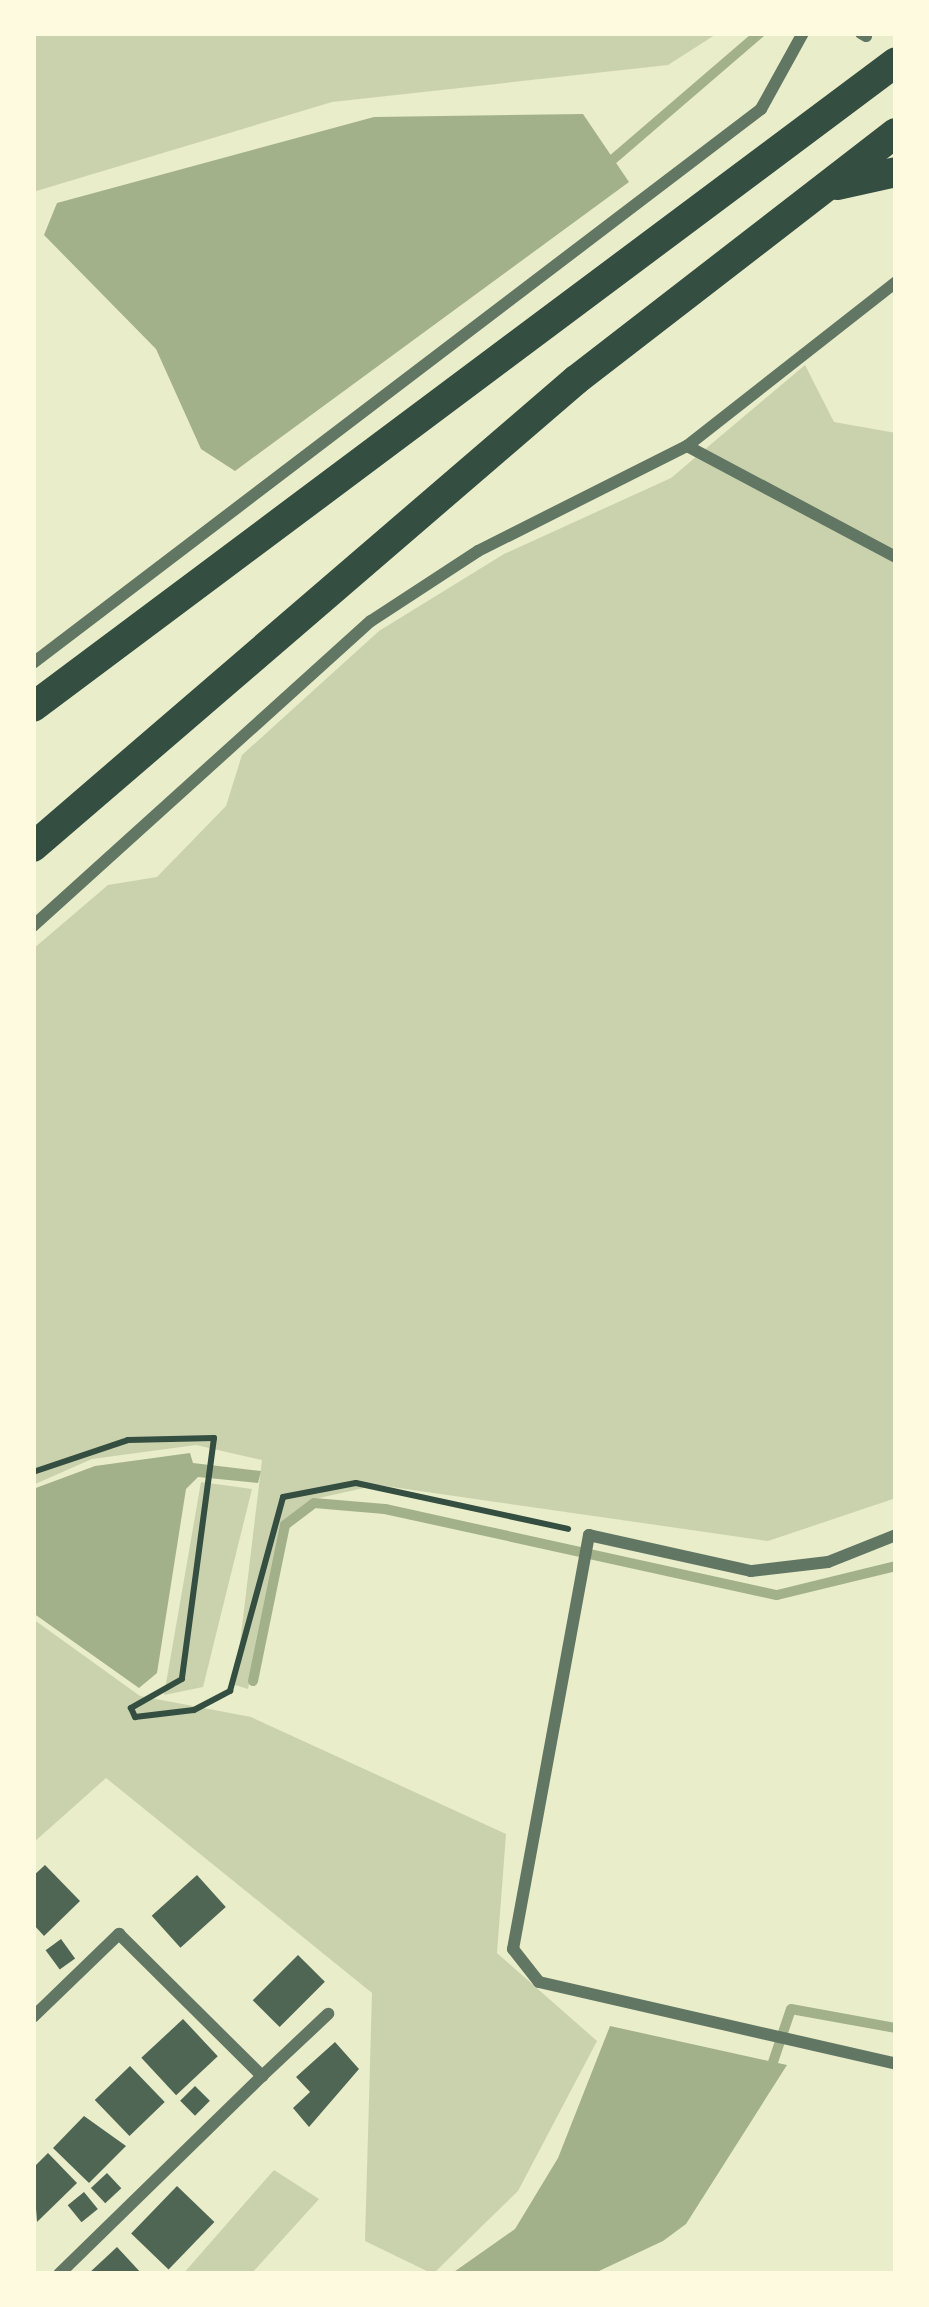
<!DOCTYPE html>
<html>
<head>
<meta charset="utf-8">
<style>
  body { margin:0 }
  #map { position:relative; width:929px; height:2307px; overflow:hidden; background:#e9edc9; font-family:Raleway,sans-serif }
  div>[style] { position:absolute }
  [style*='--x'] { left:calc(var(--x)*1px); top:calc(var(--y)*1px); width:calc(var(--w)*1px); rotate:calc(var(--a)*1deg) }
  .green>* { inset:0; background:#cad2ad }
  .water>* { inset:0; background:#a3b18a }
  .stream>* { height:10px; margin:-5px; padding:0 5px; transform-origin:5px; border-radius:5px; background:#a3b18a }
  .building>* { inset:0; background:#4f6655; transform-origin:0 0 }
  .path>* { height:6px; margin:-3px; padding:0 3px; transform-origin:3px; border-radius:3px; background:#344e41 }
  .minor>* { height:12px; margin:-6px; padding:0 6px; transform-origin:6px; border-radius:6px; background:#617663 }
  .motorway>* { height:30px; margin:-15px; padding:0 15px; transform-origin:15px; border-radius:15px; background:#344e41 }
  span { translate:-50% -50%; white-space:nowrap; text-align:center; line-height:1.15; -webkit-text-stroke:12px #fefae0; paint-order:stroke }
  .frame { position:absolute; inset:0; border:36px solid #fefae0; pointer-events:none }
</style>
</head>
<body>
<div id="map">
  <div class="green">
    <div style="clip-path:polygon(33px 33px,718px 33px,668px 65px,332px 102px,33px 192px)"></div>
    <div style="clip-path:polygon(805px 365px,834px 422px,896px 433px,896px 1498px,768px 1541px,378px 1485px,314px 1499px,283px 1521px,248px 1689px,235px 1685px,262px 1460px,196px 1445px,92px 1459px,33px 1485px,33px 949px,108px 885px,157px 877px,226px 806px,242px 755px,379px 631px,504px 554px,671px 478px)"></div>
    <div style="clip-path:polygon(201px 1482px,252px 1489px,203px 1687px,164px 1695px)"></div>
    <div style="clip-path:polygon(33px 1619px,140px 1696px,251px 1717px,506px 1834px,497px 1953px,597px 2041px,518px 2191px,433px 2274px,365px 2241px,372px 1993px,106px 1778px,33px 1843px)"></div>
    <div style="clip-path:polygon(274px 2170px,319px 2199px,251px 2274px,183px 2274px)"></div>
  </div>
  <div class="water">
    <div style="clip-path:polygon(583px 114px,629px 182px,235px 471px,201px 449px,156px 349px,44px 235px,57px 203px,374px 117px)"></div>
    <div style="clip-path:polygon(190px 1453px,193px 1463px,261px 1471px,258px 1483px,198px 1477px,186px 1489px,157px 1673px,139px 1688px,33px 1613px,33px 1489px,95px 1466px)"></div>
    <div style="clip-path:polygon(610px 2026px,787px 2065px,686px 2224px,663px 2241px,599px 2271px,451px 2274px,515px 2229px,558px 2158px)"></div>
  </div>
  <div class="stream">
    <div style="--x:604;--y:167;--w:206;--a:-40.7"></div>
    <div style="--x:253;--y:1681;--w:159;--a:-78.4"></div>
    <div style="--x:285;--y:1525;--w:36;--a:-37"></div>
    <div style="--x:314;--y:1503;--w:71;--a:4.8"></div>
    <div style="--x:385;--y:1509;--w:401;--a:12.4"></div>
    <div style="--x:777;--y:1595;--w:122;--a:-13.7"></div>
    <div style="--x:770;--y:2071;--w:65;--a:-71.3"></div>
    <div style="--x:791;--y:2009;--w:107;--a:10.3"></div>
  </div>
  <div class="building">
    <div style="clip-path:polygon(45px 1865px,80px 1901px,44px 1936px,33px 1924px,33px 1876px)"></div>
    <div style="left:197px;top:1875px;width:43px;height:61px;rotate:48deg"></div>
    <div style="left:61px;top:1939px;width:24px;height:19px;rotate:54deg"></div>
    <div style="left:298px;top:1955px;width:38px;height:64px;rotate:45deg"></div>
    <div style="left:183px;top:2019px;width:51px;height:57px;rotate:47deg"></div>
    <div style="clip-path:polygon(335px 2042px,359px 2069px,309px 2127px,293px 2108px,310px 2092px,296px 2077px)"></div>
    <div style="left:130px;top:2066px;width:50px;height:49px;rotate:46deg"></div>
    <div style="left:195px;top:2086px;width:21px;height:21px;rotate:45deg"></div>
    <div style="clip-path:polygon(84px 2116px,126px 2146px,89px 2183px,53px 2148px)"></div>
    <div style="clip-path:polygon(48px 2153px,77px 2183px,37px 2222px,33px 2168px)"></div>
    <div style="left:107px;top:2173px;width:21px;height:22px;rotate:47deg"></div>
    <div style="left:177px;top:2186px;width:52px;height:66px;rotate:44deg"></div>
    <div style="left:84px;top:2192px;width:22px;height:21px;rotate:51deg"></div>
    <div style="clip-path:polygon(117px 2247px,142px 2274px,88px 2274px)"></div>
  </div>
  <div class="path">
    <div style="--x:33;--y:1472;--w:100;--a:-18.6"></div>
    <div style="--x:128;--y:1440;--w:86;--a:-1.3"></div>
    <div style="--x:214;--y:1438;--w:243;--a:97.6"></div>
    <div style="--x:182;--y:1679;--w:59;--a:150.4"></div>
    <div style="--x:131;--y:1708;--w:10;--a:66"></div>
    <div style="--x:135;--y:1717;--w:59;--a:-6.8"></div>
    <div style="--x:194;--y:1710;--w:41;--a:-27.8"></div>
    <div style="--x:230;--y:1691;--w:201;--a:-74.7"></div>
    <div style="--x:283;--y:1497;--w:74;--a:-10.9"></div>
    <div style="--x:356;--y:1483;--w:217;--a:12.2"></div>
  </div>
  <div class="minor">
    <div style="--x:861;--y:33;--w:6;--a:31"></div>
    <div style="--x:687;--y:446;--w:237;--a:28"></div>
    <div style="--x:33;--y:663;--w:915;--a:-37.27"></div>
    <div style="--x:761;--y:109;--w:87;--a:-61.1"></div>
    <div style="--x:33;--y:926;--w:455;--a:-42.1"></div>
    <div style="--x:371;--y:621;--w:128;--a:-33.2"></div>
    <div style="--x:478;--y:551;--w:234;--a:-26.7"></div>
    <div style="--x:687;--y:446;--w:266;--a:-38.1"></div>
    <div style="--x:896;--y:1535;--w:73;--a:158.3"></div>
    <div style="--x:828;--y:1562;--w:78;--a:173.3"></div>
    <div style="--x:751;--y:1571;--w:166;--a:-167.5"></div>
    <div style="--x:589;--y:1535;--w:421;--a:100.4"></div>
    <div style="--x:513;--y:1949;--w:42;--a:51.8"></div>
    <div style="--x:539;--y:1982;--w:366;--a:12.9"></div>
    <div style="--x:33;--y:2017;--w:120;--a:-44"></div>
    <div style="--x:119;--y:1934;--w:202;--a:44.8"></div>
    <div style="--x:262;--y:2076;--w:284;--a:135.7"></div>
    <div style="--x:262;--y:2076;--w:91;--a:-43.2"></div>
  </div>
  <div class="motorway">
    <div style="--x:837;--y:185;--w:60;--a:-12.4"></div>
    <div style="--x:33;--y:707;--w:1077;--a:-36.77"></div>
    <div style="--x:33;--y:847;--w:716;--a:-40.7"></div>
    <div style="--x:576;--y:380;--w:404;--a:-37.7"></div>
  </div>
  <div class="frame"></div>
</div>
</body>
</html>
